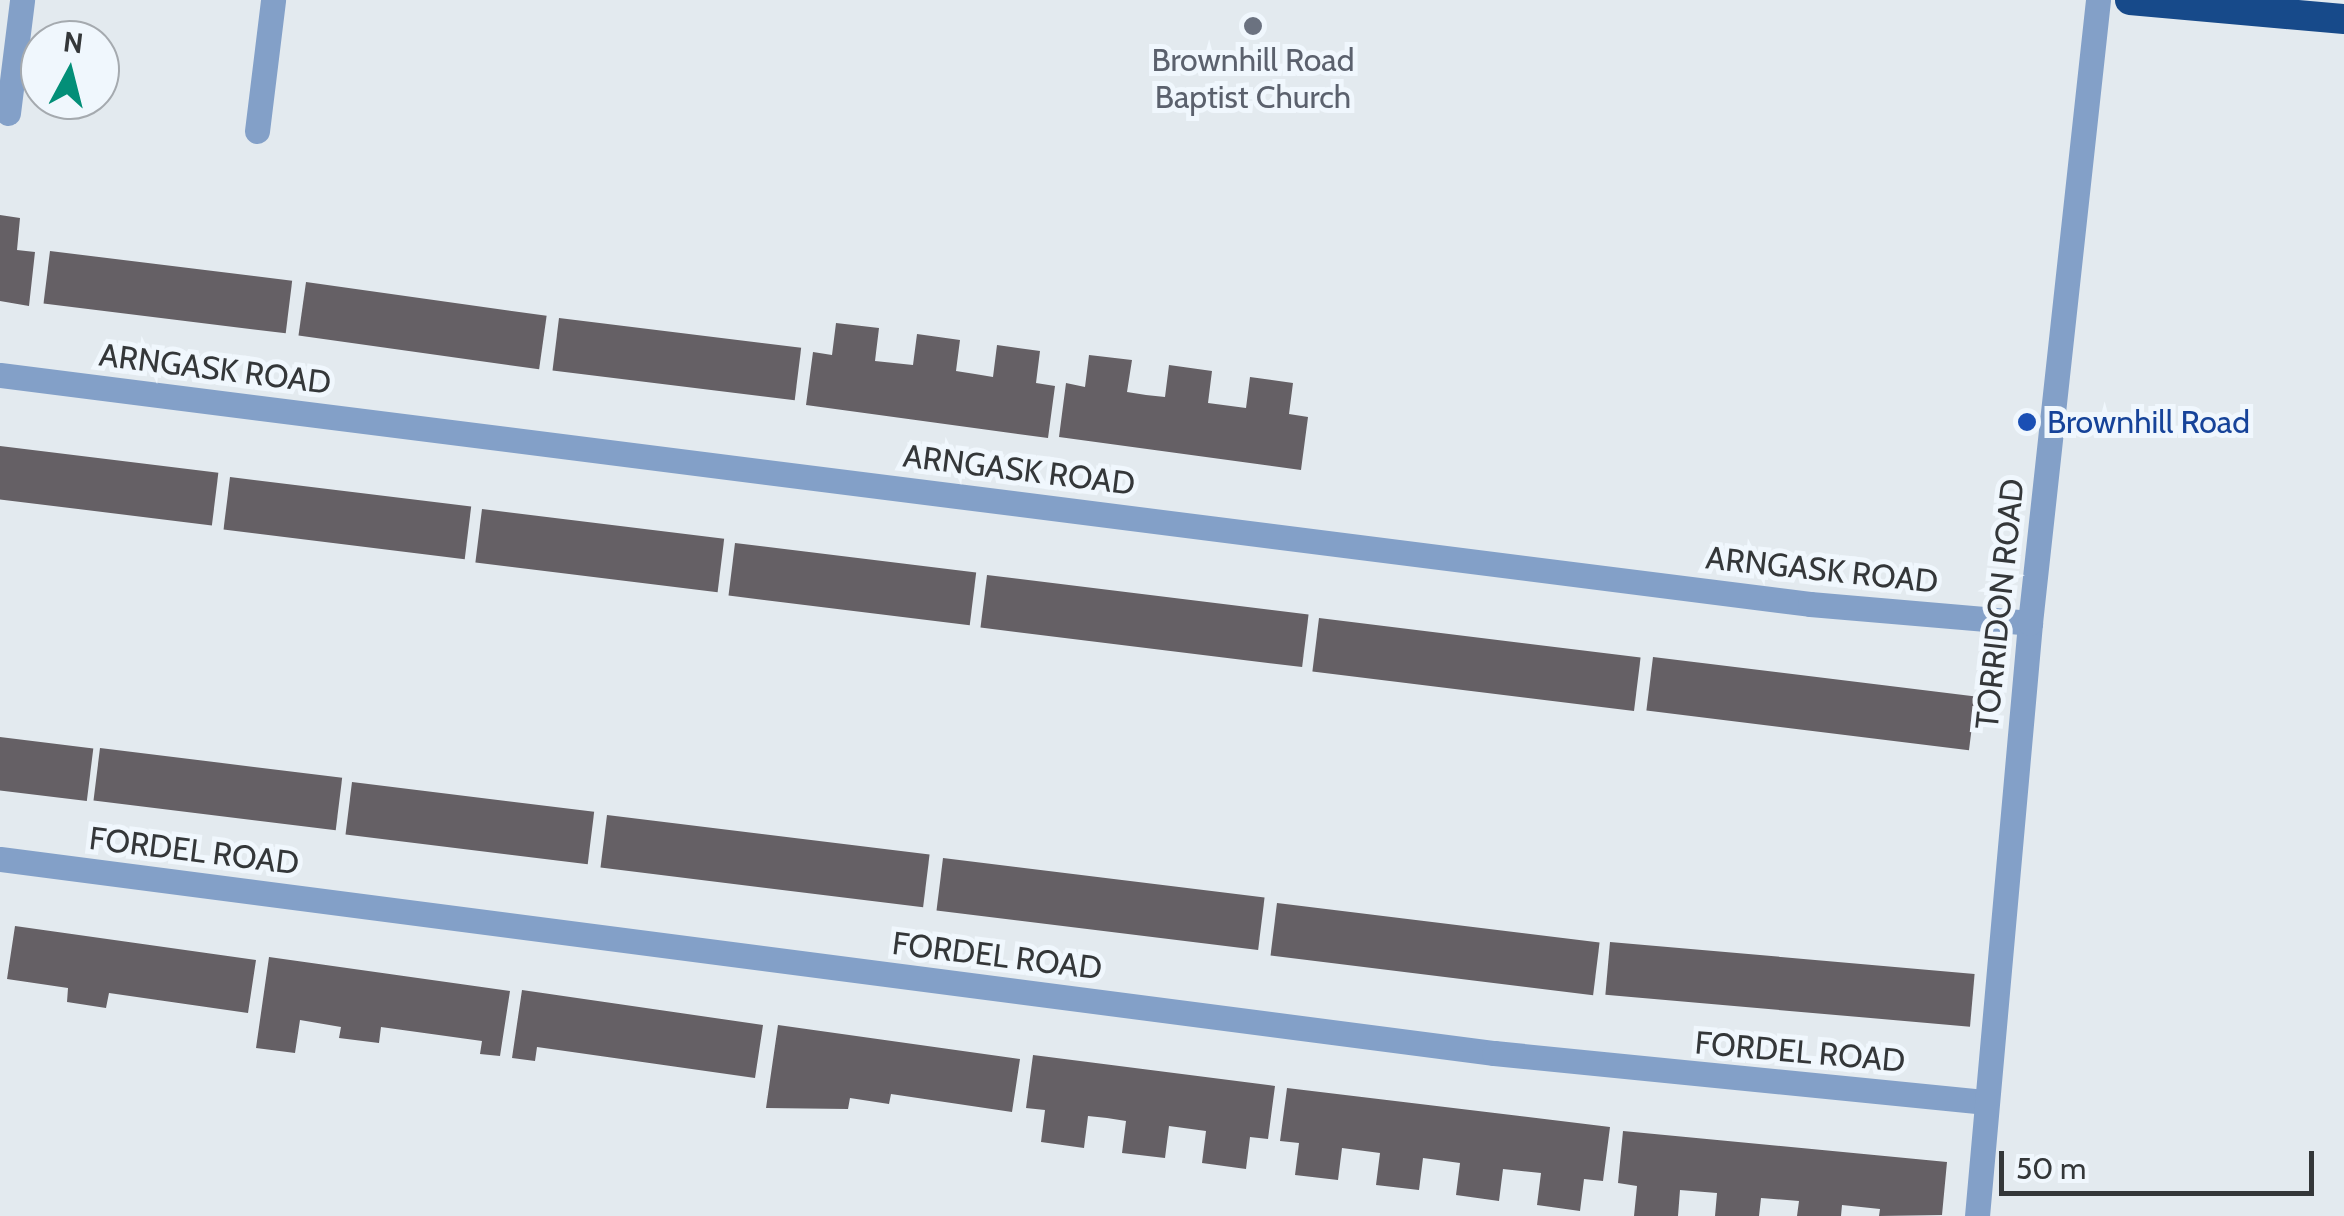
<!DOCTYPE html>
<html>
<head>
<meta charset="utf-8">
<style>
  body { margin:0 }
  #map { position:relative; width:2344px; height:1216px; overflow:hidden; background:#e3eaef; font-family:Cabin,sans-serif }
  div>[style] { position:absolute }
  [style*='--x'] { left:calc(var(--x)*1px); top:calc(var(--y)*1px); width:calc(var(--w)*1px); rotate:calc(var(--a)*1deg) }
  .building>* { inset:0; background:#656065; transform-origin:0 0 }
  .minor>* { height:25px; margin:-12.5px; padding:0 12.5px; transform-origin:12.5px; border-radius:12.5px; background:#83a0c8 }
  .highway>* { height:30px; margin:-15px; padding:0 15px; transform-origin:15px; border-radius:15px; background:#174a8a }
  .dots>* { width:28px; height:28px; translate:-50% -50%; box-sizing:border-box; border:5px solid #f0f7fd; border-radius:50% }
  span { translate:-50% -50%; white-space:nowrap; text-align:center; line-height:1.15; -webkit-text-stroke:10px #f0f7fd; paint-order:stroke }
  .worship-label { font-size:32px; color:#5b616d }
  .street-label { font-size:32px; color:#343739 }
  .transit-label { font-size:32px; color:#164399 }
  .left { translate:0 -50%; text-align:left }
  .north { position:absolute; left:20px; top:20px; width:100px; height:100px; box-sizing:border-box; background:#f0f7fd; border:2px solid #a5aaaf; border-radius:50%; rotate:7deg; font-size:28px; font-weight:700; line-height:40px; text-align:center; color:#343739 }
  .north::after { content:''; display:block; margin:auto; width:35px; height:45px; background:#038f78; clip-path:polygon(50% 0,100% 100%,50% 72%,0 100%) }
  .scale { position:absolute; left:1999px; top:1151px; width:315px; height:45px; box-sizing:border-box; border:5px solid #343739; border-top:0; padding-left:12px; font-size:30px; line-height:35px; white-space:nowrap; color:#343739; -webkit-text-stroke:8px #f0f7fd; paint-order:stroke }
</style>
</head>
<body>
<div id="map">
  <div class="building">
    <div style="clip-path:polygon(0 215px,20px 218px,17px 250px,35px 252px,29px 306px,0 301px)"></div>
    <div style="left:50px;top:251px;width:244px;height:53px;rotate:7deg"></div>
    <div style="left:306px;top:282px;width:243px;height:54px;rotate:8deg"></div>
    <div style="left:559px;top:318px;width:244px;height:53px;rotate:7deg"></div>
    <div style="clip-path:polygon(836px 323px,879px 328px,875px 361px,913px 365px,917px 334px,960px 340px,956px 371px,975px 374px,993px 377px,997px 345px,1040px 351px,1036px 383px,1055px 386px,1048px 438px,806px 405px,813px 352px,832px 355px)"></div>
    <div style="clip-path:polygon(1089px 355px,1132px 360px,1127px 392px,1146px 395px,1165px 397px,1169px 365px,1212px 371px,1208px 403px,1246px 408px,1250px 377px,1293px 383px,1289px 414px,1308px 417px,1301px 470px,1059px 437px,1066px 383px,1085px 387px)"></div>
    <div style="left:0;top:446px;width:220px;height:53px;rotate:7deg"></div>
    <div style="left:230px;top:477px;width:243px;height:53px;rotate:7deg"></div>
    <div style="left:482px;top:509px;width:244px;height:54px;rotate:7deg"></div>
    <div style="left:735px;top:543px;width:243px;height:53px;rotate:7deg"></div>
    <div style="left:987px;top:575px;width:324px;height:53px;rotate:7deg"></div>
    <div style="left:1319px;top:618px;width:324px;height:54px;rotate:7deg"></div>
    <div style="left:1653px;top:657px;width:325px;height:54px;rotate:7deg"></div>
    <div style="left:0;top:737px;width:94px;height:53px;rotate:7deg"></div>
    <div style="left:100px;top:748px;width:244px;height:53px;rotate:7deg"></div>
    <div style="left:352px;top:782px;width:244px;height:53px;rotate:7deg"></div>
    <div style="left:607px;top:815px;width:325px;height:53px;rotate:7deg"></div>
    <div style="left:943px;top:858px;width:324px;height:53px;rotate:7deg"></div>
    <div style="left:1277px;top:903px;width:325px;height:53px;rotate:7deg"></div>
    <div style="clip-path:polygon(15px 926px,256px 960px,248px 1013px,109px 993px,106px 1008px,67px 1002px,68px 988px,7px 979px)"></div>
    <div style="left:1610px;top:942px;width:366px;height:53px;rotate:5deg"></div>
    <div style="clip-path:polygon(269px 957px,510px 991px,500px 1056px,480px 1054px,482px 1041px,381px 1027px,379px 1043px,339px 1038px,341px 1027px,300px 1020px,295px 1053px,256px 1048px)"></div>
    <div style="clip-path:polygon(522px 990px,763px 1025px,755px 1078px,537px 1047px,535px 1061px,512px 1058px)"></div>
    <div style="clip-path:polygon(778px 1025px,1020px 1059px,1012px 1112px,891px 1094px,889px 1104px,850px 1098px,848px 1109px,766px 1108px)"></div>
    <div style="clip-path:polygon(1033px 1055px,1275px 1086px,1268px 1139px,1250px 1137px,1246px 1169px,1202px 1163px,1206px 1131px,1169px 1126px,1165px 1158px,1122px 1153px,1126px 1121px,1107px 1118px,1088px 1116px,1084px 1148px,1041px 1142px,1045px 1110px,1026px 1108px)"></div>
    <div style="clip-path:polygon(1287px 1088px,1610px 1127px,1603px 1181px,1584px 1179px,1580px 1211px,1537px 1205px,1541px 1173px,1503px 1169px,1499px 1201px,1456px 1195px,1460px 1163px,1423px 1158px,1419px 1190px,1376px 1185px,1380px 1153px,1342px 1148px,1338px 1180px,1295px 1175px,1299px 1143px,1280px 1141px)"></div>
    <div style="clip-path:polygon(1623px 1131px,1947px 1162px,1942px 1215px,1879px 1216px,1880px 1209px,1842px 1205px,1841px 1216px,1797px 1216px,1799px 1201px,1761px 1198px,1759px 1216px,1715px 1216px,1717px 1193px,1680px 1190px,1678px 1216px,1634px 1216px,1637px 1186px,1618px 1183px)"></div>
  </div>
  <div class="minor">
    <div style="--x:8;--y:113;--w:114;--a:-82.9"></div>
    <div style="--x:257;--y:131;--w:132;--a:-83"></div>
    <div style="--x:0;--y:375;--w:1824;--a:7.21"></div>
    <div style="--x:1810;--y:604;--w:221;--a:4.9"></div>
    <div style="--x:0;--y:859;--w:1507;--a:7.4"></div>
    <div style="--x:1494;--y:1053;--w:495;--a:5.7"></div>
    <div style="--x:1977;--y:1216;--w:595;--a:-84.89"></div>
    <div style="--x:2030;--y:623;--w:627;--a:-83.77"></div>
  </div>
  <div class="highway">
    <div style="--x:2130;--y:0;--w:215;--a:5.1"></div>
  </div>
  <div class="dots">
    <div style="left:1253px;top:26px;background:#6b7280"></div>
    <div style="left:2027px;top:422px;background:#1a4fb4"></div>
  </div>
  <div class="worship-label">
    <span style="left:1253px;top:79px">Brownhill Road<br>Baptist Church</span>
  </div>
  <div class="street-label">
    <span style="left:215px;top:369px;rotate:7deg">ARNGASK ROAD</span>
    <span style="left:1019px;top:470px;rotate:7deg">ARNGASK ROAD</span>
    <span style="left:1822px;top:570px;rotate:6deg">ARNGASK ROAD</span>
    <span style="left:2000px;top:604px;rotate:-84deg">TORRIDON ROAD</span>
    <span style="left:194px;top:851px;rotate:7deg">FORDEL ROAD</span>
    <span style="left:997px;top:956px;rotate:7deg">FORDEL ROAD</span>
    <span style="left:1800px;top:1052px;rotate:5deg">FORDEL ROAD</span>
  </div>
  <div class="transit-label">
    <span class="left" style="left:2047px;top:422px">Brownhill Road</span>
  </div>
  <div class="north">N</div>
  <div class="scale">50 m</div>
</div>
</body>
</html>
